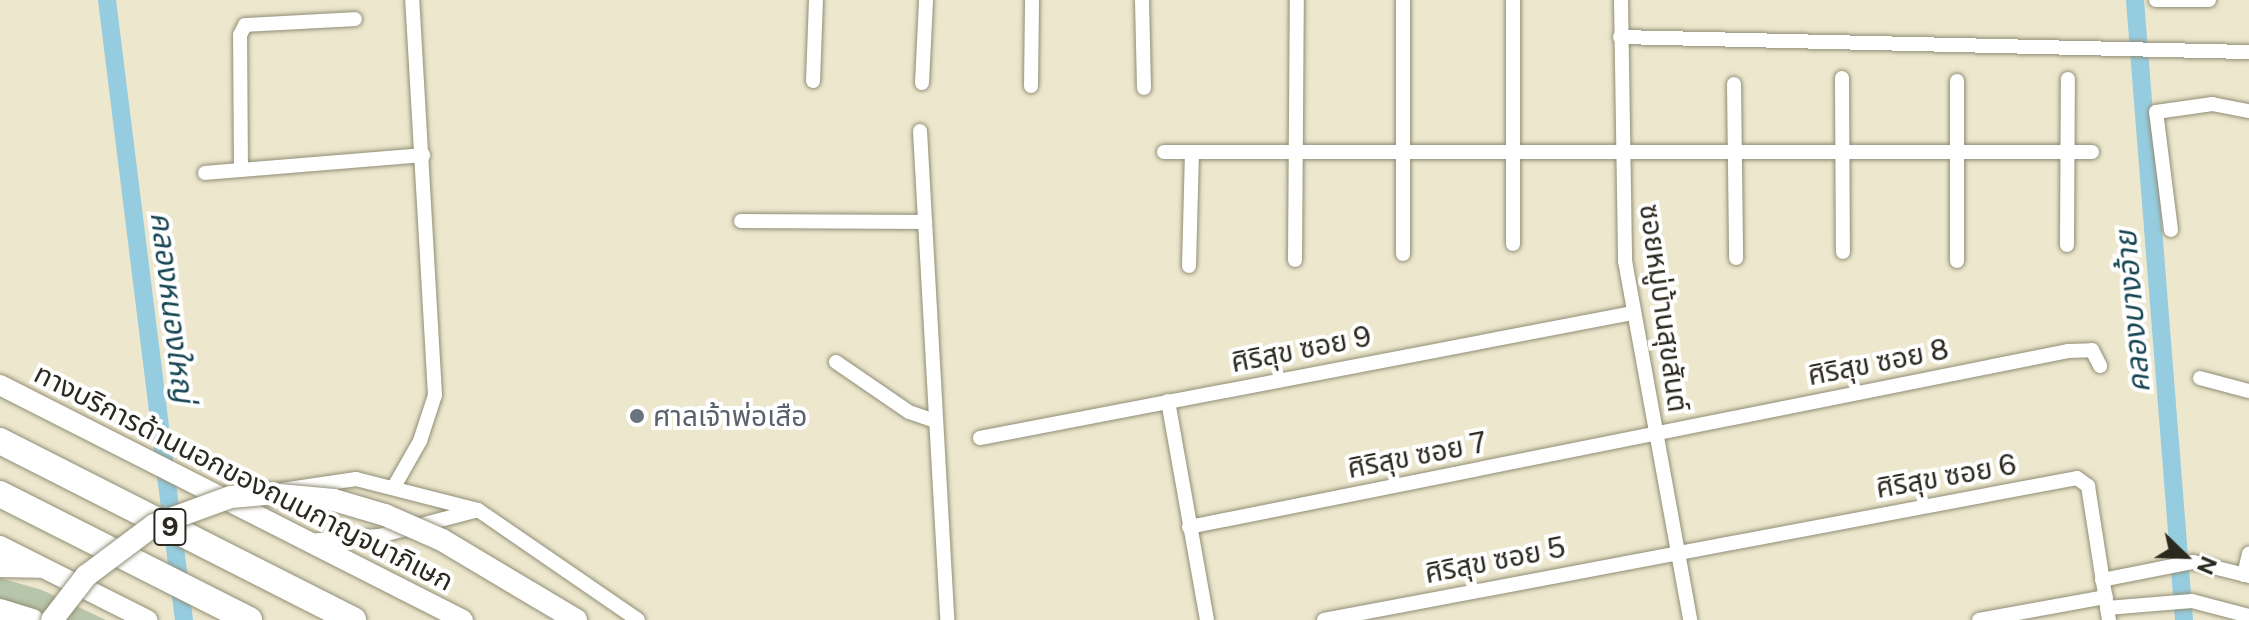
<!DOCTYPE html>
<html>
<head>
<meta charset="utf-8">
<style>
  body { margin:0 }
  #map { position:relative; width:2249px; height:620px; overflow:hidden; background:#ece7cd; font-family:"Public Sans","Noto Sans Thai",sans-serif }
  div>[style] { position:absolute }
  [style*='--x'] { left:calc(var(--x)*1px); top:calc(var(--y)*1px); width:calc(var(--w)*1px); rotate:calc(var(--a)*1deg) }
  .green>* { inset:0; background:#b7c5aa }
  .canal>* { height:18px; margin:-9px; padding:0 9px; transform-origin:9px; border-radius:9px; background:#95ccdf }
  .roads { filter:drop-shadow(0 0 2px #918d75) drop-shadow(0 0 2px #918d75) }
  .street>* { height:14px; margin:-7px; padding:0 7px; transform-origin:7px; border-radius:7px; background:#fff }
  .secondary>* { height:20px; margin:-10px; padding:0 10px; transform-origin:10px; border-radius:10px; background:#fff }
  .primary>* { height:22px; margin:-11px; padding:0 11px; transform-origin:11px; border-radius:11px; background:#fff }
  .highway>* { height:26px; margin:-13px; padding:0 13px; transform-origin:13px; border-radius:13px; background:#fff }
  .bridges { filter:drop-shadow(0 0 2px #918d75) drop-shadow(0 0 2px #918d75) }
  .primary-bridge>* { height:22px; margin:-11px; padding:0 11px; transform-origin:11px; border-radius:11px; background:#fff }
  .dots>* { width:22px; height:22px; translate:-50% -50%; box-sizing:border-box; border:4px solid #fff; border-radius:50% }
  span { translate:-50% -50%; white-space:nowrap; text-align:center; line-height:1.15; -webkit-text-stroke:8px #fff; paint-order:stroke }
  .shield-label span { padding:2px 6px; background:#fff; border:2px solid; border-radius:6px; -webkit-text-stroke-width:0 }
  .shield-label { font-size:26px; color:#2b291f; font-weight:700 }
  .street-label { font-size:28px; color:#2b291f }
  .worship-label { font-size:28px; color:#5b616d }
  .left { translate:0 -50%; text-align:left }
  .water-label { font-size:30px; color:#164553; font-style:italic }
  .north { position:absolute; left:2145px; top:516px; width:80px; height:80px; -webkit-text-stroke:6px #fff; paint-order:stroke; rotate:113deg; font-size:22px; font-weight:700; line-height:32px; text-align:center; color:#2b291f }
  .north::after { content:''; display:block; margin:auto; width:28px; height:36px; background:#2b291f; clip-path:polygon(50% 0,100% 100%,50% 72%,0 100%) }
</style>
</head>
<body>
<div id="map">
  <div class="green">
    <div style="clip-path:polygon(0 578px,42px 590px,106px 620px,0 620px)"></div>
  </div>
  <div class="canal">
    <div style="--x:107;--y:0;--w:625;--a:82.92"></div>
    <div style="--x:2135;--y:0;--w:622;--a:85.48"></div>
  </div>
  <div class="roads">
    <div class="street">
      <div style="--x:1142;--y:0;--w:88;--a:88.7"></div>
      <div style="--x:1403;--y:0;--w:254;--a:90"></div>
      <div style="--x:1513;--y:0;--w:244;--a:90"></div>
      <div style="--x:1621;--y:0;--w:261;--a:89.1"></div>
      <div style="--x:1625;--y:261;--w:365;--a:79.7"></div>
      <div style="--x:2156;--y:0;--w:53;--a:0"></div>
      <div style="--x:1620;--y:37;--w:629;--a:1.37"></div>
      <div style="--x:1842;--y:78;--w:174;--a:89.7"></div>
      <div style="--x:813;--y:81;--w:81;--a:-87.9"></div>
      <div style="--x:922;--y:83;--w:83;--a:-87.2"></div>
      <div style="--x:1734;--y:84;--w:174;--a:89.3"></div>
      <div style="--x:1031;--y:86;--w:86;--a:-89.3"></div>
      <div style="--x:920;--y:131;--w:490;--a:86.8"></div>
      <div style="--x:1164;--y:152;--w:928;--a:0"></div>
      <div style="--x:241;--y:170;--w:135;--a:-90.4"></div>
      <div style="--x:240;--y:35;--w:11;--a:-63"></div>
      <div style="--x:245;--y:25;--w:110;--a:-3.1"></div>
      <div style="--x:205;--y:173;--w:219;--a:-4.7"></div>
      <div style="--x:741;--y:221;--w:183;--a:0.3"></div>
      <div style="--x:2171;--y:230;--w:119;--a:-97.2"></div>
      <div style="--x:2156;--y:112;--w:57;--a:-8.1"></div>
      <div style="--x:2212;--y:104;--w:38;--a:11"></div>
      <div style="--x:2067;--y:245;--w:166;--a:-89.7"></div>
      <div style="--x:1295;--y:260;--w:260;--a:-89.6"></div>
      <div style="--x:1957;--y:261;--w:180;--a:-90"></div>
      <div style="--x:1189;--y:266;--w:112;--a:-88.5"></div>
      <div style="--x:836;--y:362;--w:88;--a:34.4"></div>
      <div style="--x:909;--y:412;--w:28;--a:19"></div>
      <div style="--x:2200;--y:378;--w:51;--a:14.9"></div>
      <div style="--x:1168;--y:401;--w:222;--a:79.9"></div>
      <div style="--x:980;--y:438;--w:665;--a:-10.84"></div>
      <div style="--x:395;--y:485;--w:51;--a:-60.4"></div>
      <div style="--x:420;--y:441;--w:48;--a:-71.9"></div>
      <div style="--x:435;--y:395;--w:396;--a:-93.3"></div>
      <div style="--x:275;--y:491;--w:82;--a:-8.4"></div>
      <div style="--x:356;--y:479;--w:126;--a:14.3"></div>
      <div style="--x:478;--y:510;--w:194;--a:34.5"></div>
      <div style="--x:1189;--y:527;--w:896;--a:-11.32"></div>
      <div style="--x:2068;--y:351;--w:24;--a:-2"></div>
      <div style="--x:2092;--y:350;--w:18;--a:63"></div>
      <div style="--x:306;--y:541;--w:73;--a:-3.9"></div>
      <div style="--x:379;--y:536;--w:102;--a:-14.7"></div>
      <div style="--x:2244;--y:575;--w:22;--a:-77"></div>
      <div style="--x:2102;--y:580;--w:93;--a:-11.2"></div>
      <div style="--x:2193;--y:562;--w:58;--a:14"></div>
      <div style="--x:2107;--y:608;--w:85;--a:-4.7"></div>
      <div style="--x:2192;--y:601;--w:59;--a:14.7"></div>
      <div style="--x:1324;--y:620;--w:766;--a:-10.68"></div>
      <div style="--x:2077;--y:478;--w:14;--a:36"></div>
      <div style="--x:2088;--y:486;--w:136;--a:81.1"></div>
      <div style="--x:1979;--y:620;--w:129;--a:-10.3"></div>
    </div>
    <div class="secondary">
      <div style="--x:0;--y:385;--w:519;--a:26.91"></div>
      <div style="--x:0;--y:546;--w:165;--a:26.7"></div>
      <div style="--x:0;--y:567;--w:39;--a:1"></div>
    </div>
    <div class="primary">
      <div style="--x:0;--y:610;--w:34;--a:17"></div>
    </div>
    <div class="highway">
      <div style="--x:0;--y:441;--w:396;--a:26.9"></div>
      <div style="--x:0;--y:494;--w:279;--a:26.8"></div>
    </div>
  </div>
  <div class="bridges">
    <div class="primary-bridge">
      <div style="--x:52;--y:620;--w:56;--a:-52.3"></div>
      <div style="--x:86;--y:576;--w:85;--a:-36.9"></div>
      <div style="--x:154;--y:525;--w:82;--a:-20"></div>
      <div style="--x:231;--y:497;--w:37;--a:-5"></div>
      <div style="--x:268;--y:494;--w:66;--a:5.2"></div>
      <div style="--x:334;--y:500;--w:53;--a:16.4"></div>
      <div style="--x:385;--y:515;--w:62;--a:23.7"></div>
      <div style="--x:442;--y:540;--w:156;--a:30.8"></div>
    </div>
  </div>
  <div class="dots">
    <div style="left:637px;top:416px;background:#6b7280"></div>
  </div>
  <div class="shield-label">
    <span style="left:170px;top:527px">9</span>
  </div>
  <div class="street-label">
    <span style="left:1664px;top:308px;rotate:82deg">ซอยหมู่บ้านสุขสันต์</span>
    <span style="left:1301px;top:349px;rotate:-11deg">ศิริสุข ซอย 9</span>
    <span style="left:1878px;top:362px;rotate:-11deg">ศิริสุข ซอย 8</span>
    <span style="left:1417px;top:455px;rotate:-11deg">ศิริสุข ซอย 7</span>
    <span style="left:1946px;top:476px;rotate:-10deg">ศิริสุข ซอย 6</span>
    <span style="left:244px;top:477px;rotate:27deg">ทางบริการด้านนอกของถนนกาญจนาภิเษก</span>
    <span style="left:1495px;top:560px;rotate:-11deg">ศิริสุข ซอย 5</span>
  </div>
  <div class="worship-label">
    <span class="left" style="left:653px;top:416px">ศาลเจ้าพ่อเสือ</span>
  </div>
  <div class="water-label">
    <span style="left:173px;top:307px;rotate:83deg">คลองหนองใหญ่</span>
    <span style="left:2132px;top:312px;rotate:-95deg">คลองบางอ้าย</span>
  </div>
  <div class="north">N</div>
</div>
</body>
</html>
